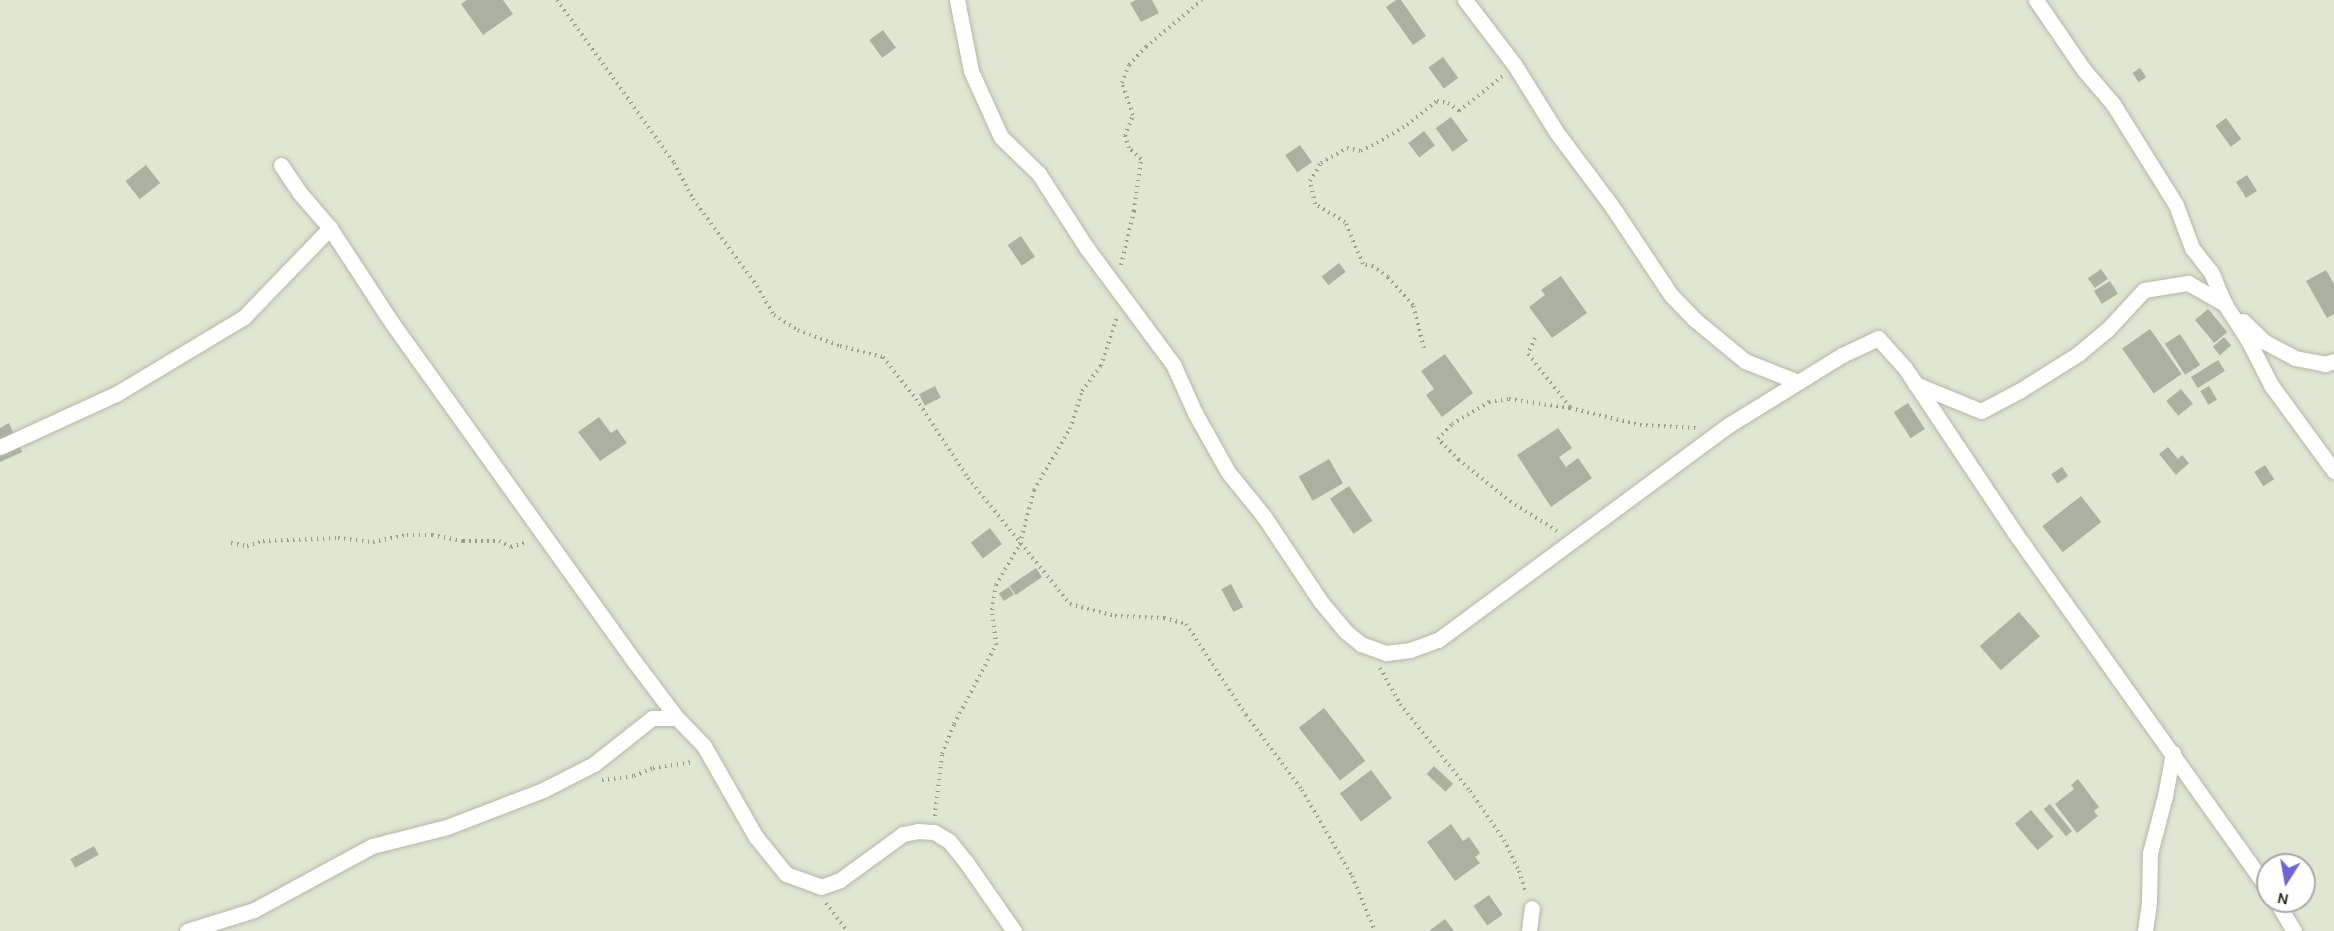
<!DOCTYPE html>
<html>
<head>
<meta charset="utf-8">
<style>
  body { margin:0 }
  #map { position:relative; width:2334px; height:931px; overflow:hidden; background:#e1e6d3; font-family:Karla,sans-serif }
  div>[style] { position:absolute }
  [style*='--x'] { left:calc(var(--x)*1px); top:calc(var(--y)*1px); width:calc(var(--w)*1px); rotate:calc(var(--a)*1deg) }
  .building>* { inset:0; background:#acb19f; transform-origin:0 0 }
  .path>* { height:4px; margin-top:-2px; transform-origin:0; background:repeating-linear-gradient(90deg,#989c8e 0 1.5px,transparent 0 6px) }
  .roads { filter:drop-shadow(0 0 2px #b4b9a7) drop-shadow(0 0 2px #b4b9a7) }
  .street>* { height:15px; margin:-7.5px; padding:0 7.5px; transform-origin:7.5px; border-radius:7.5px; background:#fff }
  span { translate:-50% -50%; white-space:nowrap; text-align:center; line-height:1.15; -webkit-text-stroke:5px #fff; paint-order:stroke }
  .north { position:absolute; left:2256px; top:853px; width:60px; height:60px; box-sizing:border-box; background:#fff; border:2px solid #a8a9a6; border-radius:50%; rotate:191deg; font-size:16px; font-weight:700; line-height:24px; text-align:center; color:#262821 }
  .north::after { content:''; display:block; margin:auto; width:21px; height:27px; background:#7163dd; clip-path:polygon(50% 0,100% 100%,50% 72%,0 100%) }
</style>
</head>
<body>
<div id="map">
  <div class="building">
    <div style="clip-path:polygon(467px 0,503px 0,513px 14px,483px 35px,461px 4px)"></div>
    <div style="clip-path:polygon(1136px 0,1152px 0,1159px 13px,1141px 22px,1130px 3px)"></div>
    <div style="clip-path:polygon(1396px 0,1401px 0,1426px 36px,1413px 45px,1386px 7px)"></div>
    <div style="left:883px;top:30px;width:22px;height:17px;rotate:54deg"></div>
    <div style="left:1443px;top:57px;width:26px;height:18px;rotate:54deg"></div>
    <div style="left:2140px;top:68px;width:11px;height:9px;rotate:56deg"></div>
    <div style="left:1451px;top:117px;width:29px;height:19px;rotate:54deg"></div>
    <div style="left:2226px;top:118px;width:26px;height:13px;rotate:54deg"></div>
    <div style="left:1424px;top:131px;width:18px;height:20px;rotate:52deg"></div>
    <div style="left:1300px;top:145px;width:21px;height:18px;rotate:55deg"></div>
    <div style="left:146px;top:165px;width:23px;height:26px;rotate:52deg"></div>
    <div style="left:2247px;top:175px;width:19px;height:13px;rotate:58deg"></div>
    <div style="left:1021px;top:236px;width:25px;height:16px;rotate:56deg"></div>
    <div style="left:1339px;top:263px;width:11px;height:22px;rotate:52deg"></div>
    <div style="left:2101px;top:269px;width:12px;height:16px;rotate:55deg"></div>
    <div style="clip-path:polygon(2326px 270px,2334px 284px,2334px 314px,2327px 318px,2306px 281px)"></div>
    <div style="clip-path:polygon(1561px 276px,1587px 313px,1552px 338px,1529px 307px,1545px 295px,1541px 290px)"></div>
    <div style="left:2110px;top:281px;width:15px;height:19px;rotate:58deg"></div>
    <div style="left:2208px;top:309px;width:30px;height:17px;rotate:50deg"></div>
    <div style="left:2150px;top:329px;width:55px;height:34px;rotate:55deg"></div>
    <div style="left:2180px;top:334px;width:37px;height:18px;rotate:57deg"></div>
    <div style="left:2224px;top:337px;width:11px;height:15px;rotate:49deg"></div>
    <div style="clip-path:polygon(1445px 354px,1473px 393px,1442px 417px,1426px 395px,1434px 389px,1421px 371px)"></div>
    <div style="left:2218px;top:360px;width:13px;height:32px;rotate:58deg"></div>
    <div style="left:935px;top:386px;width:13px;height:18px;rotate:63deg"></div>
    <div style="left:2209px;top:386px;width:16px;height:10px;rotate:60deg"></div>
    <div style="left:2181px;top:389px;width:19px;height:19px;rotate:51deg"></div>
    <div style="left:1908px;top:403px;width:31px;height:17px;rotate:57deg"></div>
    <div style="clip-path:polygon(599px 417px,611px 433px,617px 429px,627px 443px,600px 461px,578px 432px)"></div>
    <div style="clip-path:polygon(9px 423px,22px 452px,0 462px,0 428px)"></div>
    <div style="clip-path:polygon(1558px 428px,1572px 448px,1559px 457px,1566px 467px,1578px 458px,1592px 478px,1551px 507px,1517px 455px)"></div>
    <div style="clip-path:polygon(2168px 447px,2178px 459px,2182px 455px,2189px 463px,2176px 475px,2159px 454px)"></div>
    <div style="left:1329px;top:459px;width:28px;height:35px;rotate:60deg"></div>
    <div style="left:2265px;top:465px;width:17px;height:13px;rotate:57deg"></div>
    <div style="left:2062px;top:467px;width:11px;height:13px;rotate:56deg"></div>
    <div style="left:1349px;top:486px;width:42px;height:23px;rotate:56deg"></div>
    <div style="left:2081px;top:496px;width:33px;height:49px;rotate:52deg"></div>
    <div style="left:990px;top:528px;width:20px;height:24px;rotate:53deg"></div>
    <div style="left:1036px;top:568px;width:11px;height:32px;rotate:56deg"></div>
    <div style="left:1231px;top:584px;width:26px;height:11px;rotate:62deg"></div>
    <div style="left:1009px;top:587px;width:9px;height:12px;rotate:58deg"></div>
    <div style="left:2019px;top:612px;width:32px;height:52px;rotate:49deg"></div>
    <div style="left:1324px;top:708px;width:67px;height:32px;rotate:52deg"></div>
    <div style="left:1434px;top:766px;width:26px;height:11px;rotate:43deg"></div>
    <div style="left:1371px;top:770px;width:35px;height:39px;rotate:53deg"></div>
    <div style="clip-path:polygon(2078px 779px,2099px 807px,2094px 811px,2098px 816px,2077px 833px,2055px 804px,2074px 789px,2071px 785px)"></div>
    <div style="left:2050px;top:804px;width:35px;height:8px;rotate:51deg"></div>
    <div style="left:2031px;top:810px;width:35px;height:21px;rotate:50deg"></div>
    <div style="clip-path:polygon(1451px 824px,1463px 841px,1469px 837px,1480px 853px,1475px 857px,1480px 863px,1455px 881px,1427px 842px)"></div>
    <div style="left:94px;top:846px;width:10px;height:27px;rotate:61deg"></div>
    <div style="left:1489px;top:895px;width:24px;height:19px;rotate:55deg"></div>
    <div style="clip-path:polygon(1445px 919px,1454px 931px,1429px 931px)"></div>
  </div>
  <div class="path">
    <div style="--x:557;--y:0;--w:201;--a:54.3"></div>
    <div style="--x:674;--y:163;--w:41;--a:62.2"></div>
    <div style="--x:693;--y:199;--w:108;--a:53.7"></div>
    <div style="--x:757;--y:286;--w:34;--a:60"></div>
    <div style="--x:774;--y:315;--w:28;--a:32"></div>
    <div style="--x:798;--y:330;--w:45;--a:20.9"></div>
    <div style="--x:840;--y:346;--w:44;--a:14.3"></div>
    <div style="--x:883;--y:357;--w:53;--a:51.8"></div>
    <div style="--x:916;--y:399;--w:95;--a:56.6"></div>
    <div style="--x:968;--y:478;--w:162;--a:51"></div>
    <div style="--x:1070;--y:604;--w:47;--a:14.9"></div>
    <div style="--x:1115;--y:616;--w:49;--a:2.3"></div>
    <div style="--x:1164;--y:618;--w:23;--a:15"></div>
    <div style="--x:1186;--y:624;--w:109;--a:56.6"></div>
    <div style="--x:1246;--y:715;--w:94;--a:53.3"></div>
    <div style="--x:1302;--y:790;--w:99;--a:59.8"></div>
    <div style="--x:1352;--y:876;--w:60;--a:67.3"></div>
    <div style="--x:1121;--y:265;--w:56;--a:-76.5"></div>
    <div style="--x:1134;--y:211;--w:52;--a:-82.3"></div>
    <div style="--x:1141;--y:159;--w:16;--a:-137"></div>
    <div style="--x:1129;--y:148;--w:13;--a:-108"></div>
    <div style="--x:1125;--y:136;--w:22;--a:-69"></div>
    <div style="--x:1133;--y:115;--w:34;--a:-109"></div>
    <div style="--x:1122;--y:83;--w:19;--a:-69"></div>
    <div style="--x:1129;--y:65;--w:25;--a:-47"></div>
    <div style="--x:1146;--y:47;--w:73;--a:-40"></div>
    <div style="--x:1535;--y:338;--w:17;--a:114"></div>
    <div style="--x:1528;--y:354;--w:68;--a:51.6"></div>
    <div style="--x:1424;--y:348;--w:44;--a:-104.3"></div>
    <div style="--x:1413;--y:305;--w:38;--a:-132"></div>
    <div style="--x:1388;--y:277;--w:19;--a:-144"></div>
    <div style="--x:1373;--y:266;--w:10;--a:-169"></div>
    <div style="--x:1363;--y:264;--w:46;--a:-113.2"></div>
    <div style="--x:1345;--y:222;--w:35;--a:-149"></div>
    <div style="--x:1315;--y:204;--w:24;--a:-102"></div>
    <div style="--x:1310;--y:181;--w:21;--a:-59"></div>
    <div style="--x:1321;--y:163;--w:30;--a:-30"></div>
    <div style="--x:1347;--y:148;--w:14;--a:12"></div>
    <div style="--x:1361;--y:151;--w:18;--a:-27"></div>
    <div style="--x:1377;--y:143;--w:35;--a:-31"></div>
    <div style="--x:1407;--y:125;--w:38;--a:-39"></div>
    <div style="--x:1437;--y:101;--w:11;--a:10"></div>
    <div style="--x:1448;--y:103;--w:14;--a:36"></div>
    <div style="--x:1459;--y:111;--w:58;--a:-38.7"></div>
    <div style="--x:1557;--y:531;--w:54;--a:-147.8"></div>
    <div style="--x:1511;--y:502;--w:67;--a:-141.1"></div>
    <div style="--x:1459;--y:460;--w:30;--a:-135"></div>
    <div style="--x:1438;--y:439;--w:21;--a:-47"></div>
    <div style="--x:1452;--y:424;--w:43;--a:-30.7"></div>
    <div style="--x:1489;--y:402;--w:20;--a:-9"></div>
    <div style="--x:1509;--y:399;--w:62;--a:8.4"></div>
    <div style="--x:1570;--y:408;--w:72;--a:13.7"></div>
    <div style="--x:1640;--y:425;--w:56;--a:3.1"></div>
    <div style="--x:231;--y:543;--w:16;--a:11"></div>
    <div style="--x:247;--y:546;--w:17;--a:-17"></div>
    <div style="--x:263;--y:541;--w:75;--a:-2.3"></div>
    <div style="--x:338;--y:538;--w:35;--a:7"></div>
    <div style="--x:373;--y:542;--w:35;--a:-12"></div>
    <div style="--x:407;--y:535;--w:25;--a:0"></div>
    <div style="--x:432;--y:535;--w:32;--a:11"></div>
    <div style="--x:463;--y:541;--w:36;--a:0"></div>
    <div style="--x:499;--y:541;--w:13;--a:27"></div>
    <div style="--x:511;--y:547;--w:17;--a:-17"></div>
    <div style="--x:1380;--y:668;--w:41;--a:60.9"></div>
    <div style="--x:1400;--y:704;--w:112;--a:51.2"></div>
    <div style="--x:1470;--y:791;--w:60;--a:55.2"></div>
    <div style="--x:1504;--y:840;--w:34;--a:64"></div>
    <div style="--x:1519;--y:871;--w:24;--a:73"></div>
    <div style="--x:602;--y:780;--w:32;--a:-7"></div>
    <div style="--x:634;--y:776;--w:21;--a:-23"></div>
    <div style="--x:653;--y:768;--w:41;--a:-8.3"></div>
    <div style="--x:935;--y:816;--w:62;--a:-83.6"></div>
    <div style="--x:942;--y:754;--w:32;--a:-68"></div>
    <div style="--x:954;--y:724;--w:89;--a:-62"></div>
    <div style="--x:996;--y:645;--w:35;--a:-97"></div>
    <div style="--x:992;--y:610;--w:25;--a:-81"></div>
    <div style="--x:996;--y:585;--w:48;--a:-59.7"></div>
    <div style="--x:1020;--y:544;--w:56;--a:-75.5"></div>
    <div style="--x:1034;--y:490;--w:71;--a:-59.5"></div>
    <div style="--x:1070;--y:429;--w:40;--a:-72"></div>
    <div style="--x:1082;--y:391;--w:31;--a:-53"></div>
    <div style="--x:1101;--y:366;--w:52;--a:-71.9"></div>
    <div style="--x:826;--y:903;--w:35;--a:53"></div>
  </div>
  <div class="roads">
    <div class="street">
      <div style="--x:957;--y:0;--w:72;--a:78.8"></div>
      <div style="--x:971;--y:71;--w:72;--a:65.6"></div>
      <div style="--x:1001;--y:137;--w:53;--a:44.2"></div>
      <div style="--x:1039;--y:174;--w:87;--a:57.2"></div>
      <div style="--x:1086;--y:247;--w:146;--a:53.4"></div>
      <div style="--x:1173;--y:364;--w:54;--a:65.8"></div>
      <div style="--x:1195;--y:413;--w:68;--a:60.8"></div>
      <div style="--x:1228;--y:472;--w:55;--a:50.9"></div>
      <div style="--x:1263;--y:515;--w:105;--a:56.3"></div>
      <div style="--x:1321;--y:602;--w:38;--a:50"></div>
      <div style="--x:1345;--y:631;--w:21;--a:39"></div>
      <div style="--x:1361;--y:644;--w:27;--a:20"></div>
      <div style="--x:1386;--y:653;--w:24;--a:-7"></div>
      <div style="--x:1410;--y:650;--w:30;--a:-20"></div>
      <div style="--x:1438;--y:640;--w:360;--a:-36.5"></div>
      <div style="--x:1727;--y:426;--w:135;--a:-31.7"></div>
      <div style="--x:1842;--y:355;--w:40;--a:-25"></div>
      <div style="--x:1878;--y:338;--w:40;--a:48"></div>
      <div style="--x:1905;--y:368;--w:198;--a:56.3"></div>
      <div style="--x:2015;--y:533;--w:437;--a:54.6"></div>
      <div style="--x:1465;--y:0;--w:81;--a:52.6"></div>
      <div style="--x:1514;--y:64;--w:81;--a:58.1"></div>
      <div style="--x:1557;--y:133;--w:90;--a:53.1"></div>
      <div style="--x:1611;--y:205;--w:108;--a:56.3"></div>
      <div style="--x:1671;--y:295;--w:33;--a:46"></div>
      <div style="--x:1694;--y:319;--w:66;--a:39.5"></div>
      <div style="--x:1745;--y:361;--w:57;--a:21.6"></div>
      <div style="--x:2036;--y:0;--w:85;--a:55.6"></div>
      <div style="--x:2084;--y:70;--w:45;--a:49.5"></div>
      <div style="--x:2113;--y:104;--w:119;--a:58"></div>
      <div style="--x:2176;--y:205;--w:46;--a:69.6"></div>
      <div style="--x:2192;--y:248;--w:31;--a:52"></div>
      <div style="--x:2211;--y:272;--w:34;--a:67"></div>
      <div style="--x:2224;--y:303;--w:44;--a:57"></div>
      <div style="--x:2248;--y:340;--w:51;--a:62.9"></div>
      <div style="--x:2271;--y:385;--w:107;--a:53.8"></div>
      <div style="--x:281;--y:165;--w:32;--a:56"></div>
      <div style="--x:299;--y:192;--w:48;--a:49.3"></div>
      <div style="--x:330;--y:228;--w:113;--a:56.9"></div>
      <div style="--x:392;--y:323;--w:416;--a:54.4"></div>
      <div style="--x:634;--y:661;--w:71;--a:53"></div>
      <div style="--x:677;--y:718;--w:39;--a:46"></div>
      <div style="--x:704;--y:746;--w:105;--a:60.3"></div>
      <div style="--x:756;--y:837;--w:48;--a:51"></div>
      <div style="--x:786;--y:874;--w:37;--a:20"></div>
      <div style="--x:821;--y:887;--w:20;--a:-20"></div>
      <div style="--x:840;--y:880;--w:78;--a:-36.1"></div>
      <div style="--x:903;--y:834;--w:15;--a:-11"></div>
      <div style="--x:918;--y:831;--w:16;--a:4"></div>
      <div style="--x:934;--y:832;--w:17;--a:31"></div>
      <div style="--x:949;--y:841;--w:27;--a:51"></div>
      <div style="--x:966;--y:862;--w:84;--a:55.2"></div>
      <div style="--x:2243;--y:321;--w:30;--a:44"></div>
      <div style="--x:2265;--y:342;--w:34;--a:28"></div>
      <div style="--x:2295;--y:358;--w:31;--a:11"></div>
      <div style="--x:2325;--y:364;--w:9;--a:-18"></div>
      <div style="--x:1915;--y:384;--w:71;--a:22.2"></div>
      <div style="--x:1981;--y:411;--w:43;--a:-27.8"></div>
      <div style="--x:2019;--y:391;--w:70;--a:-32.1"></div>
      <div style="--x:2078;--y:354;--w:38;--a:-40"></div>
      <div style="--x:2107;--y:330;--w:54;--a:-47.2"></div>
      <div style="--x:2144;--y:290;--w:45;--a:-9"></div>
      <div style="--x:2188;--y:283;--w:43;--a:29.6"></div>
      <div style="--x:0;--y:447;--w:128;--a:-24.6"></div>
      <div style="--x:116;--y:394;--w:149;--a:-31"></div>
      <div style="--x:244;--y:317;--w:124;--a:-46"></div>
      <div style="--x:2276;--y:901;--w:35;--a:59"></div>
      <div style="--x:187;--y:931;--w:70;--a:-17.4"></div>
      <div style="--x:254;--y:910;--w:134;--a:-28.5"></div>
      <div style="--x:372;--y:846;--w:77;--a:-14.2"></div>
      <div style="--x:447;--y:827;--w:103;--a:-21.1"></div>
      <div style="--x:543;--y:790;--w:57;--a:-27"></div>
      <div style="--x:594;--y:764;--w:74;--a:-38.4"></div>
      <div style="--x:652;--y:718;--w:25;--a:0"></div>
      <div style="--x:1529;--y:931;--w:23;--a:-83"></div>
      <div style="--x:2145;--y:931;--w:30;--a:-82"></div>
      <div style="--x:2149;--y:901;--w:48;--a:-88.8"></div>
      <div style="--x:2150;--y:853;--w:59;--a:-75.3"></div>
      <div style="--x:2165;--y:796;--w:44;--a:-79.5"></div>
    </div>
  </div>
  <div class="north">N</div>
</div>
</body>
</html>
